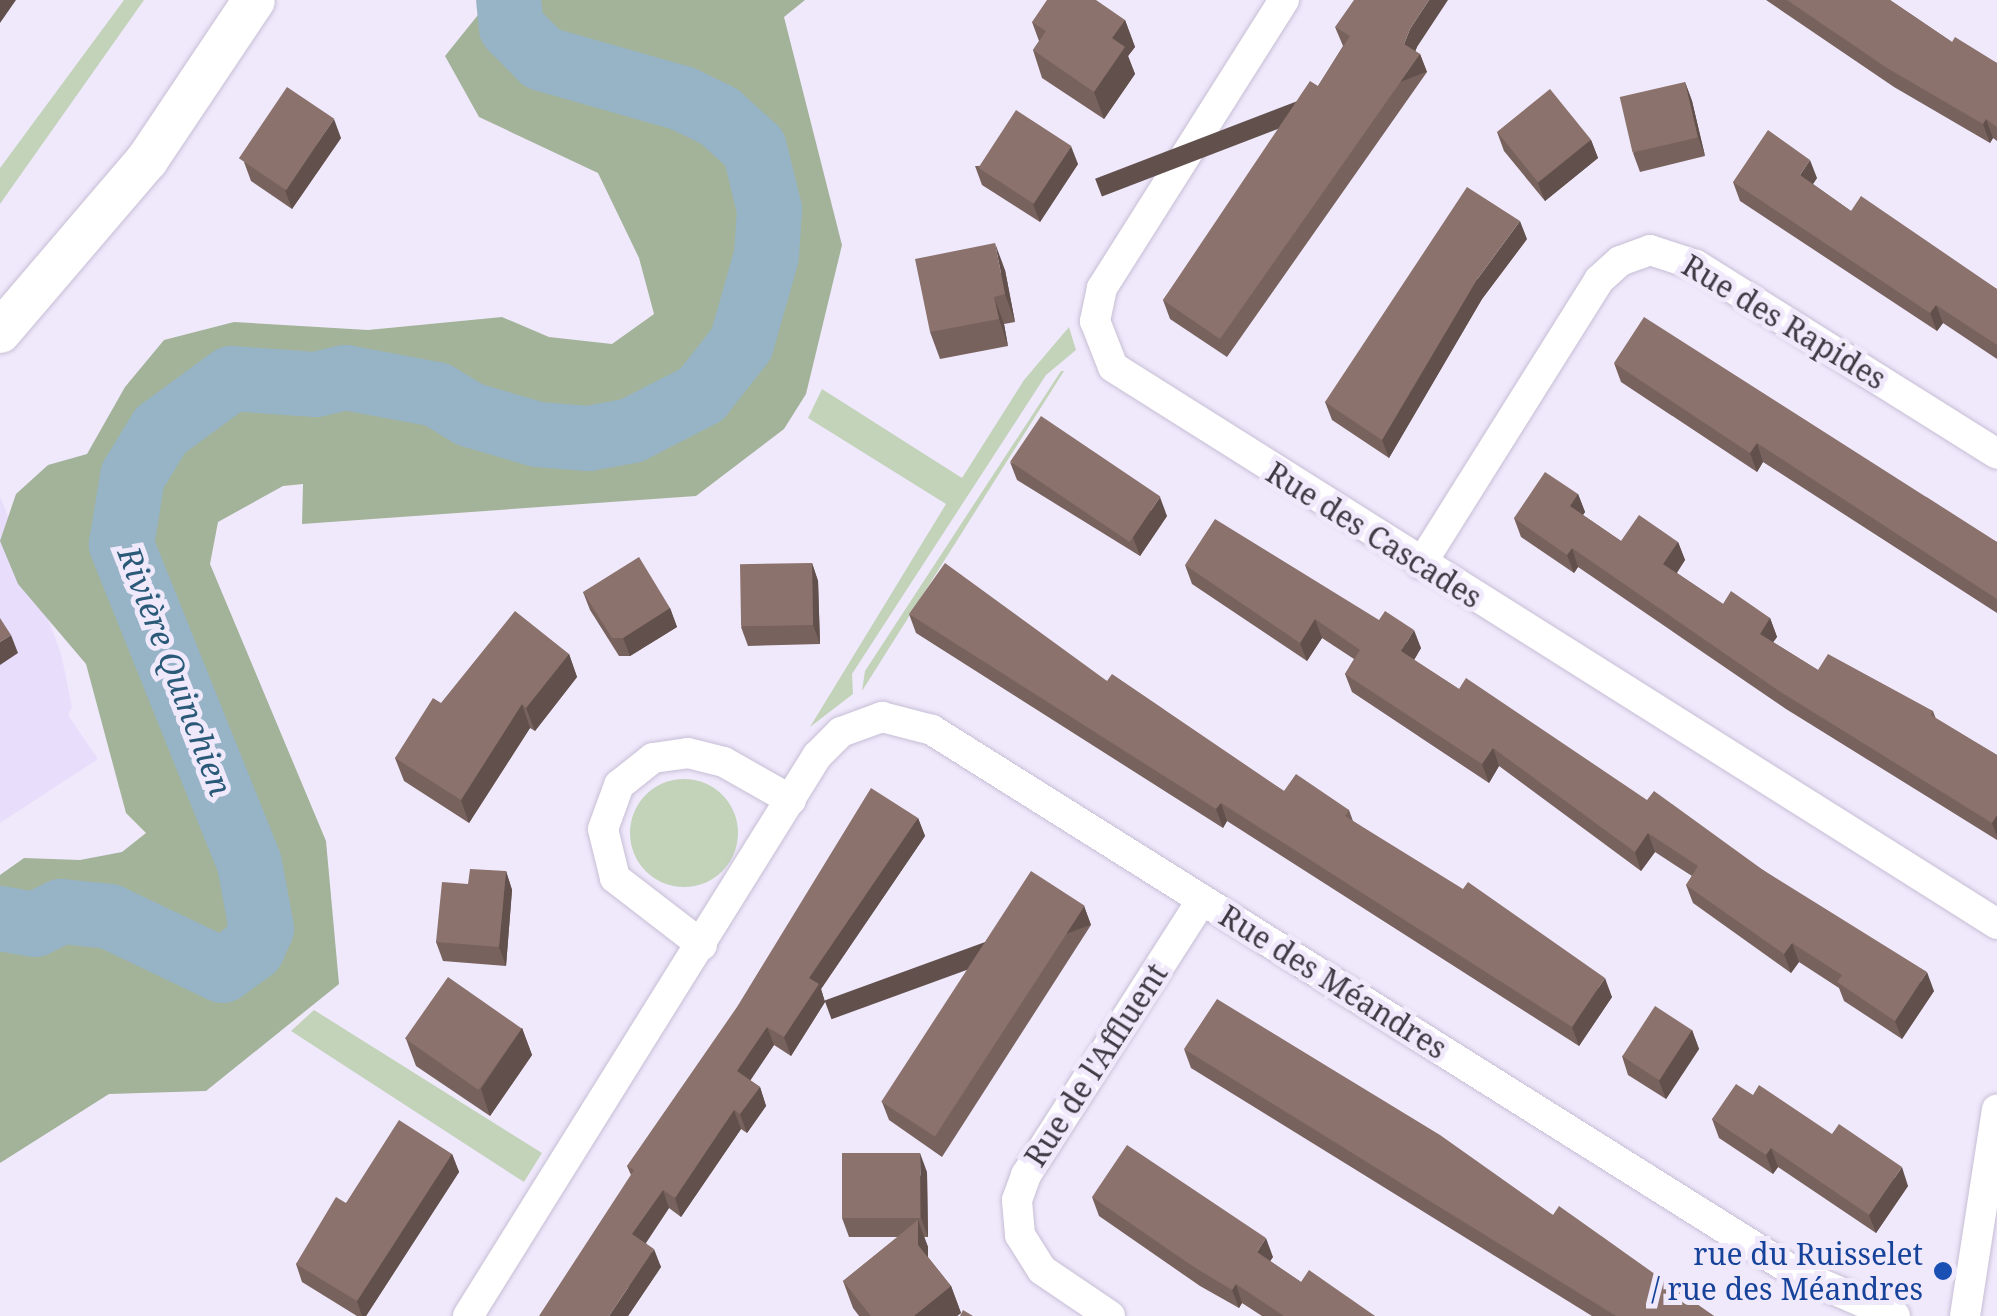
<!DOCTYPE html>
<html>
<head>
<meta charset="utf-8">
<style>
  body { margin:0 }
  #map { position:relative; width:1997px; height:1316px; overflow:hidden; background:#f0e9fc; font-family:"Noto Serif",serif }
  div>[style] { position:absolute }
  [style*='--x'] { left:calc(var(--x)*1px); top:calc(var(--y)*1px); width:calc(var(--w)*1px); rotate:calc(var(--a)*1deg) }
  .built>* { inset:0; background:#e9ddfc }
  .green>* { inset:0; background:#c2d3ba }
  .round { border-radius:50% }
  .forest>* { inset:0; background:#a2b399 }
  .river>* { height:65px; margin:-32.5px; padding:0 32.5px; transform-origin:32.5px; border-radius:32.5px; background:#97b3c6 }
  .roads { filter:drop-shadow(0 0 2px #c7bed5) drop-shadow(0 0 2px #c7bed5) }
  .minor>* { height:30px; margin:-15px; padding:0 15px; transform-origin:15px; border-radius:15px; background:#fff }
  .secondary>* { height:42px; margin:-21px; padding:0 21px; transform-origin:21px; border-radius:21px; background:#fff }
  .wall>* { inset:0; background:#78625d }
  .shaded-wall>* { inset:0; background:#61504c; transform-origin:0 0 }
  .building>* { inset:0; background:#8b726c; transform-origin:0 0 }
  .dots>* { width:28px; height:28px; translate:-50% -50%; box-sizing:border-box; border:5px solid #f0e9fc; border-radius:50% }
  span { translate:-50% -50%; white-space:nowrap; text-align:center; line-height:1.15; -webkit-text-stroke:10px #f0e9fc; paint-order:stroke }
  .street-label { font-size:30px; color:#3e3a43 }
  .transit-label { font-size:30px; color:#164399 }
  .right { translate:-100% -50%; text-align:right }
  .water-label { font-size:32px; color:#2a5a78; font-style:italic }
</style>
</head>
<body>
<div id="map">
  <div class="built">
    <div style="clip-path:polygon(0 496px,61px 653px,72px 707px,68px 715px,98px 759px,0 823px)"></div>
  </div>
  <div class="green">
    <div style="clip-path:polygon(124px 0,144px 0,0 204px,0 168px)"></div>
    <div style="clip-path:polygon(1069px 327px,1076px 350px,1046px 375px,852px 674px,853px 694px,810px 727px,946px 504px,808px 418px,822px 389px,962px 478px,1024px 380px)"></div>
    <div style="clip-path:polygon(1061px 371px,1064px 371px,862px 691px,865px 671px)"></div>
    <div class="round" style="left:630px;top:779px;width:108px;height:108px"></div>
    <div style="clip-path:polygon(314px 1010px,542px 1153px,524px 1182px,291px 1031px)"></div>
  </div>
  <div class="forest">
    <div style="clip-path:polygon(490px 0,805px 0,784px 17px,842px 245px,806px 394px,784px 429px,696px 496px,302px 524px,303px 484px,283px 486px,218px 522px,210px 564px,326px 841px,339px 984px,206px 1091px,109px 1094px,0 1163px,0 875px,24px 858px,80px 860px,122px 852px,146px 833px,126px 813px,86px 664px,18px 584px,0 541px,16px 494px,48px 465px,87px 454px,125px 387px,164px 340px,234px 322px,368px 330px,502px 317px,549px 337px,612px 344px,654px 314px,639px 258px,598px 173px,479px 117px,445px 56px)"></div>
  </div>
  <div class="river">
    <div style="--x:0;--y:918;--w:35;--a:10"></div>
    <div style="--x:34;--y:924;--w:30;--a:-26"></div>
    <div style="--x:61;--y:911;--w:48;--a:5.9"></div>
    <div style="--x:109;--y:916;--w:125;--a:25.5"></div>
    <div style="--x:222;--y:970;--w:37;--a:-36"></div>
    <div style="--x:252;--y:948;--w:22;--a:-66"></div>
    <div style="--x:261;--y:928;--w:66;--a:-100.5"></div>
    <div style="--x:249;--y:863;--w:344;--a:-111.9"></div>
    <div style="--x:121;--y:544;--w:69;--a:-80.8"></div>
    <div style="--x:132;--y:476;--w:54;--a:-58.7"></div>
    <div style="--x:160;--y:430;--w:88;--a:-36.2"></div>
    <div style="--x:231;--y:378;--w:84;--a:4.1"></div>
    <div style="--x:315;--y:384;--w:31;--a:-13"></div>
    <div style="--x:345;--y:377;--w:93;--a:10.6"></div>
    <div style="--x:436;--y:394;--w:39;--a:31"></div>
    <div style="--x:469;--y:414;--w:71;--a:16.4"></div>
    <div style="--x:537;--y:434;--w:51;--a:4.5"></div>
    <div style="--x:588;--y:438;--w:44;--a:-10.5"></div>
    <div style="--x:631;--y:430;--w:79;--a:-27.2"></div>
    <div style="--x:701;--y:394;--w:65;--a:-51.9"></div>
    <div style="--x:741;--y:343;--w:91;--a:-74.1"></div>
    <div style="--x:766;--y:255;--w:46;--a:-86.3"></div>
    <div style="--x:769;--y:209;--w:63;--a:-103.8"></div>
    <div style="--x:754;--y:148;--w:47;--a:-137.6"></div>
    <div style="--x:719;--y:116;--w:41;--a:-154.1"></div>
    <div style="--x:682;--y:98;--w:146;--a:-164.1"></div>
    <div style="--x:542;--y:58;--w:44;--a:-135"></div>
    <div style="--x:511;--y:27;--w:27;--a:-96"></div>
  </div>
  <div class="roads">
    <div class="minor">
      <div style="--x:1284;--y:0;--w:341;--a:122.3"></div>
      <div style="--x:1102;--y:288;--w:34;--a:102"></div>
      <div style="--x:1095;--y:321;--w:49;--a:68.6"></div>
      <div style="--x:1113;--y:367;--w:1045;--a:32.21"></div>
      <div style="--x:1421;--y:564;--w:335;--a:-57.9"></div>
      <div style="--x:1599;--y:280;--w:28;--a:-42"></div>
      <div style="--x:1620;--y:261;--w:32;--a:-20"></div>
      <div style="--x:1650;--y:250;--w:48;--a:18.1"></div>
      <div style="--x:1696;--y:265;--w:355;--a:32.1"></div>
      <div style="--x:702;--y:945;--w:110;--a:-142.4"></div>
      <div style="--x:615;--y:878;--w:50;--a:-103.8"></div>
      <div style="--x:603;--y:829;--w:47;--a:-70"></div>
      <div style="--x:619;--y:785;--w:43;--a:-38.5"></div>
      <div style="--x:653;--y:758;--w:35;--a:-8"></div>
      <div style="--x:688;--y:753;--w:37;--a:14"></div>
      <div style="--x:724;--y:762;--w:77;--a:29.6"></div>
      <div style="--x:468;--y:1316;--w:660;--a:-58.07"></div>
      <div style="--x:817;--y:756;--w:34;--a:-45"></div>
      <div style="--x:841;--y:732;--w:44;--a:-20.1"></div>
      <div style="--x:882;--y:717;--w:52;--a:14.6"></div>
      <div style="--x:932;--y:730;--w:1020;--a:32.15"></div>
      <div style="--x:1796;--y:1273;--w:108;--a:23.5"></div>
      <div style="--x:1110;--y:1316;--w:82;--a:-145.9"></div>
      <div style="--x:1042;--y:1270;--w:41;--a:-122.2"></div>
      <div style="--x:1020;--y:1235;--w:35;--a:-95"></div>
      <div style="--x:1017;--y:1200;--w:27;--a:-70"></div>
      <div style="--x:1026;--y:1175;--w:326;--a:-57.4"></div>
      <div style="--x:1965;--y:1316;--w:209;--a:-81.2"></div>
    </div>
    <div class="secondary">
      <div style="--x:0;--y:332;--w:226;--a:-49.5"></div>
      <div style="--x:147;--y:160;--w:192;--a:-56.2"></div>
    </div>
  </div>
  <div class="wall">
    <div style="clip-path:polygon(1766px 0,1890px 0,1952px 42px,1997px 63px,1997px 141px,1993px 138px,1990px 143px,1894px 87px)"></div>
    <div style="clip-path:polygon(1125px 20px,1135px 47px,1128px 56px,1135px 74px,1104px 119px,1042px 78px,1033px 50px,1039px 41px,1032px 22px)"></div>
    <div style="clip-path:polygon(1335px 27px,1417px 47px,1415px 51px,1420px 54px,1427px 72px,1227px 357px,1170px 319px,1163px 300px,1318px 86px,1343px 46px)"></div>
    <div style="clip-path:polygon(1685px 82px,1692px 101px,1705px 156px,1640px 172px,1633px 153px)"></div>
    <div style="clip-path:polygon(1497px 132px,1591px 140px,1598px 158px,1545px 201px,1504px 151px)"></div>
    <div style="clip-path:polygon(341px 138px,292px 209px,251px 181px,244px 162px)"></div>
    <div style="clip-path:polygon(1078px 164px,1040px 222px,982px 185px,975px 166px)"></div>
    <div style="clip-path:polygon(1817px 178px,1813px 184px,1851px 211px,1997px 289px,1997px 359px,1943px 323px,1937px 331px,1740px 201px,1733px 182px)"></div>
    <div style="clip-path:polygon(1527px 239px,1482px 299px,1389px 458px,1332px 420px,1325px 402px)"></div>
    <div style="clip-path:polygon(1005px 270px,1015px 322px,1004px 324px,1008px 346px,940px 359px,930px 332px)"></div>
    <div style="clip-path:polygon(1614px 363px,1997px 542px,1997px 613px,1763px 462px,1757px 472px,1621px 382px)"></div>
    <div style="clip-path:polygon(1010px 462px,1167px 516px,1140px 556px,1017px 480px)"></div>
    <div style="clip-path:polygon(1578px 494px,1585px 512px,1583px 515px,1621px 541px,1678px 542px,1685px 560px,1677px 573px,1723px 604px,1770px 618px,1777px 637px,1773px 642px,1818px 670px,1933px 711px,1936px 719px,1997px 755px,1997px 840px,1786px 709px,1578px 567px,1574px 573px,1521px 537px,1514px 518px)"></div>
    <div style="clip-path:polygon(812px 563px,818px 581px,820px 644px,748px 646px,741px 627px)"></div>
    <div style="clip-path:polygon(1185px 565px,1421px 648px,1414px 660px,1459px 689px,1763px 870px,1934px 991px,1902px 1039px,1844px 1001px,1839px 988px,1799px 962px,1791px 973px,1693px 903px,1686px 885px,1692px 876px,1655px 852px,1641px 871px,1499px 766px,1489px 783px,1352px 692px,1345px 674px,1354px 659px,1322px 638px,1307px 661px,1192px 584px)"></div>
    <div style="clip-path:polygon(583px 592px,670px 608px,677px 627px,630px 656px,619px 656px,590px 610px)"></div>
    <div style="clip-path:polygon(909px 614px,1107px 681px,1284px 791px,1349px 810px,1353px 821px,1612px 997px,1579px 1046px,1227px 821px,1223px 828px,916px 633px)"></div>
    <div style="clip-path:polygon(569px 654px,577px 677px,535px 731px,530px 728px,469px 823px,404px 781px,395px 758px,441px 703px)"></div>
    <div style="clip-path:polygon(918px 818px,925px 836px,821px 989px,825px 1002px,791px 1056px,774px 1045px,750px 1080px,760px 1087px,766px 1106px,747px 1133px,741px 1129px,681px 1217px,669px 1208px,646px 1243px,661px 1267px,628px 1316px,631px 1175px,627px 1166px)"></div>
    <div style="clip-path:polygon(506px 871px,512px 890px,506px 966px,443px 961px,436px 942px,468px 884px)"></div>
    <div style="clip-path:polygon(1084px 906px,1091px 925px,942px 1157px,889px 1120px,882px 1102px)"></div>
    <div style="clip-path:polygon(522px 1028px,532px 1055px,490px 1116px,416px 1066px,406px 1039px)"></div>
    <div style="clip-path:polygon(1692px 1030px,1699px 1049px,1666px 1099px,1628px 1075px,1622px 1056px)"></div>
    <div style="clip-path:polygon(1184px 1049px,1553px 1215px,1714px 1316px,1592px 1316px,1191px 1068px)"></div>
    <div style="clip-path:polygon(1753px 1095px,1908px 1186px,1876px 1233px,1778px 1167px,1773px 1174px,1719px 1138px,1712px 1119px)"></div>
    <div style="clip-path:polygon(452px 1154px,459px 1172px,366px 1316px,357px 1316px,302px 1282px,296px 1264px,346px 1203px)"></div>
    <div style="clip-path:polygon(927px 1172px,928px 1237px,924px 1237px,928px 1247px,928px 1257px,951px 1286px,961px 1313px,957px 1316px,859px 1316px,853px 1308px,843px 1281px,898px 1237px,849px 1237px,842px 1218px)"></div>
    <div style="clip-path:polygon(1092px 1197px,1273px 1257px,1270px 1261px,1301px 1282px,1375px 1316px,1262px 1316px,1242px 1303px,1239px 1308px,1200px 1286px,1099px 1216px)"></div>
  </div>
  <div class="shaded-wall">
    <div style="clip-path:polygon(0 0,16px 0,0 23px)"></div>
    <div style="clip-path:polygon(1429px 0,1448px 0,1417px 47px,1411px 62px,1404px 44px,1410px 29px)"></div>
    <div style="clip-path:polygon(1125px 20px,1135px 47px,1128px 56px,1135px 74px,1104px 119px,1094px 92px,1112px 38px)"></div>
    <div style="left:1420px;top:54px;width:19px;height:348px;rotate:69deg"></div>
    <div style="clip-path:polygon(1685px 82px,1692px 101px,1705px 156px,1698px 137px)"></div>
    <div style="clip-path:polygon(334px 119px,341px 138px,292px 209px,285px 190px)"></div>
    <div style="clip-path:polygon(1986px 119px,1993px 138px,1990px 143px,1983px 124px)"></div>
    <div style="clip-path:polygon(1591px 140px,1598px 158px,1545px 201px,1538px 183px)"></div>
    <div style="clip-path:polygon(1071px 146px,1078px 164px,1040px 222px,1033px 204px)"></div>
    <div style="clip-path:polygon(1810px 160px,1817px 178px,1806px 194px,1800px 175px)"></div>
    <div style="clip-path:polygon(1520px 221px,1527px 239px,1482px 299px,1389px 458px,1382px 440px,1476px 281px)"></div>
    <div style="clip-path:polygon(995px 243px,1005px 270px,1015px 322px,1005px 294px)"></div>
    <div style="clip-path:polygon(994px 297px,1004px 324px,1008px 346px,999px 319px)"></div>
    <div style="clip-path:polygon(1936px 305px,1943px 323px,1937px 331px,1930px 313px)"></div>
    <div style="clip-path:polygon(1757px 443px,1763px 462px,1757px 472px,1750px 453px)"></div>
    <div style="clip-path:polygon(1578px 494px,1585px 512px,1576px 524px,1570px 506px)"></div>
    <div style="clip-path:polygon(1160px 497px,1167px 516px,1140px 556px,1133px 537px)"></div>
    <div style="clip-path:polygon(1678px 542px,1685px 560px,1670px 582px,1663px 564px)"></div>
    <div style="clip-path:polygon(1572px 548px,1578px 567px,1574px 573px,1567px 555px)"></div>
    <div style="clip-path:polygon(812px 563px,818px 581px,820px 644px,813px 625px)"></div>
    <div style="clip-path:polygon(670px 608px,677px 627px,630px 656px,623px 638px)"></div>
    <div style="clip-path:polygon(1770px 618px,1777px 637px,1766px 652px,1760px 634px)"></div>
    <div style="clip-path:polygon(1315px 619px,1322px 638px,1307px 661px,1300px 643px)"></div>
    <div style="clip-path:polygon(1414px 630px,1421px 648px,1408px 670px,1401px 651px)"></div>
    <div style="clip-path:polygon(11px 635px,18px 653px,0 665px,0 642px)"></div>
    <div style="clip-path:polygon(569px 654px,577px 677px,535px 731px,526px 708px)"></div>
    <div style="clip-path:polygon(522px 704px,530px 728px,469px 823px,461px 800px)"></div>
    <div style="clip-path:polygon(1493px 748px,1499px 766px,1489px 783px,1482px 764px)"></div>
    <div style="clip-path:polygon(1221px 803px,1227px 821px,1223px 828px,1216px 809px)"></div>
    <div style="clip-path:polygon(1997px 815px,1997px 836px,1992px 823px)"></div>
    <div style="clip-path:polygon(918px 818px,925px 836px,821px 989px,825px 1002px,791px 1056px,784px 1037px,809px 978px)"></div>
    <div style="clip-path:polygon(1648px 833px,1655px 852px,1641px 871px,1635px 852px)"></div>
    <div style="clip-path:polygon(506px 871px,512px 890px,506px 966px,499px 947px)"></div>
    <div style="left:1084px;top:906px;width:20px;height:276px;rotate:70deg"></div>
    <div style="clip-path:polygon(1792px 943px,1799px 962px,1791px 973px,1784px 954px)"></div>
    <div style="clip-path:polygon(1927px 972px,1934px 991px,1902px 1039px,1895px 1021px)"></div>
    <div style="clip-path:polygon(1605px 978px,1612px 997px,1579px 1046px,1572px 1027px)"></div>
    <div style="clip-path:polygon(767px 1027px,774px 1045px,744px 1090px,737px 1071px)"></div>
    <div style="clip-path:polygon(522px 1028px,532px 1055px,490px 1116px,481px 1089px)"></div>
    <div style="clip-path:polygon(1692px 1030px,1699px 1049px,1666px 1099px,1659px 1081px)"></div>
    <div style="clip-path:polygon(760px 1087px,766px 1106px,747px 1133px,740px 1114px)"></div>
    <div style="clip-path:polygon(734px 1110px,741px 1129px,681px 1217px,675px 1198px)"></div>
    <div style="clip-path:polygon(1771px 1148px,1778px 1167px,1773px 1174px,1766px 1155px)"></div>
    <div style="clip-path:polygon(920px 1153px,927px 1172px,928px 1237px,921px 1218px)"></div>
    <div style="clip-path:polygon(452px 1154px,459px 1172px,366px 1316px,362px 1316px,357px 1301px)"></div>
    <div style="clip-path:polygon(1902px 1167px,1908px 1186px,1876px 1233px,1869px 1215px)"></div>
    <div style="clip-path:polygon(663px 1190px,669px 1208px,639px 1253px,632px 1234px)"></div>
    <div style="clip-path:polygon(918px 1220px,928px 1247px,928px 1273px,918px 1245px)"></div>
    <div style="clip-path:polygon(1266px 1238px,1273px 1257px,1264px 1270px,1257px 1252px)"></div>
    <div style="clip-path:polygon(654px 1249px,661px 1267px,628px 1316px,609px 1316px)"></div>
    <div style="clip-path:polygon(1236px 1284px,1242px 1303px,1239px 1308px,1232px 1290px)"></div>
    <div style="clip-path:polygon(951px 1286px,961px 1313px,957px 1316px,914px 1316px)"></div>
  </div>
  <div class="building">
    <div style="clip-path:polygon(1047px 0,1096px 0,1125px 20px,1112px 38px,1125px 47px,1094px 92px,1033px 50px,1046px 31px,1032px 22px)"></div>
    <div style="clip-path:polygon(1354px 0,1429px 0,1410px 29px,1404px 44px,1420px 54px,1220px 339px,1163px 300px,1310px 81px,1318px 86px,1350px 36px,1335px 27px)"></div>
    <div style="clip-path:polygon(1787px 0,1890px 0,1952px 42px,1955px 37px,1997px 63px,1997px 127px,1986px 119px,1983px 124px,1887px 68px)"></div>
    <div style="left:1685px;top:82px;width:57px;height:67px;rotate:77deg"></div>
    <div style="left:287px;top:87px;width:57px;height:86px;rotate:34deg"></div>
    <div style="left:1550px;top:89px;width:65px;height:68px;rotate:51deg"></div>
    <div style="left:1016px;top:110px;width:66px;height:69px;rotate:33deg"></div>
    <div style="clip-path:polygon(1768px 130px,1810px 160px,1800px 175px,1851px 211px,1861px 196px,1997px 289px,1997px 345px,1936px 305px,1930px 313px,1733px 182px)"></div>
    <div style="clip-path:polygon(1467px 187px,1520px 221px,1476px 281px,1382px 440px,1325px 402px)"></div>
    <div style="clip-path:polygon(995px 243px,1005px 294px,994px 297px,999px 319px,930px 332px,915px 259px)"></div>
    <div style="clip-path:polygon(1644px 317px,1997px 542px,1997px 599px,1757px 443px,1750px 453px,1614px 363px)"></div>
    <div style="left:1041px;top:416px;width:144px;height:55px;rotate:34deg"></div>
    <div style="clip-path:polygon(1545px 472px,1578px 494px,1570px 506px,1621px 541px,1639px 515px,1678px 542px,1663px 564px,1723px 604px,1731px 591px,1770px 618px,1760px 634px,1818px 670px,1828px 654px,1933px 711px,1931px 715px,1997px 755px,1997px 815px,1992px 823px,1779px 691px,1572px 548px,1567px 555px,1514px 518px)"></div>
    <div style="clip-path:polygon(1215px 519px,1379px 620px,1385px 611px,1414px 630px,1401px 651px,1459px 689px,1466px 678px,1647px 800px,1654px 791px,1763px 870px,1927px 972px,1895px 1021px,1837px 982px,1842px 975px,1792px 943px,1784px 954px,1686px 885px,1698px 866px,1648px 833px,1635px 852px,1493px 748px,1482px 764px,1345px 674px,1360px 650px,1315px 619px,1300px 643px,1185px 565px)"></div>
    <div style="clip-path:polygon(639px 557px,670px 608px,623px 638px,612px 638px,583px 592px)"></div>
    <div style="left:812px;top:563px;width:62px;height:72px;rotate:89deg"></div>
    <div style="clip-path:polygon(945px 563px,1107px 681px,1112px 674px,1284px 791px,1296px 774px,1349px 810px,1345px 816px,1463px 889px,1468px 882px,1605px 978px,1572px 1027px,1221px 803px,1216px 809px,909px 614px)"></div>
    <div style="clip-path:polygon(515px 611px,569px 654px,526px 708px,522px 704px,461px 800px,395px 758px,433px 698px,441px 703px)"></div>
    <div style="clip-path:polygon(0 618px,11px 635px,0 642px)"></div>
    <div style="clip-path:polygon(871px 788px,918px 818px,809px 978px,819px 984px,784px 1037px,767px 1027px,737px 1071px,760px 1087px,740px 1114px,734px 1110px,675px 1198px,663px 1190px,632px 1234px,654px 1249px,609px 1316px,539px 1316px,634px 1170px,627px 1166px,737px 1007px)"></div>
    <div style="clip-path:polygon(470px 869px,506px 871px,499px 947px,436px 942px,442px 882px,468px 884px)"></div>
    <div style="left:1031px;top:871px;width:64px;height:275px;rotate:33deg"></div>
    <div style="left:448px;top:977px;width:90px;height:75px;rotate:35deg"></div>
    <div style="clip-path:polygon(1217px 999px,1440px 1135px,1553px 1215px,1559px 1206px,1714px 1316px,1616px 1316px,1184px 1049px)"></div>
    <div style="left:1655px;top:1006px;width:44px;height:60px;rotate:33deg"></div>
    <div style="clip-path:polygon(1736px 1084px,1753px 1095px,1759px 1085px,1832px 1134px,1839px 1124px,1902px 1167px,1869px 1215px,1771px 1148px,1766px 1155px,1712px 1119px)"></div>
    <div style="clip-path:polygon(399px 1120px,452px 1154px,357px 1301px,296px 1264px,336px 1197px,346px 1203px)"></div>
    <div style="clip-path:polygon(1127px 1145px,1266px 1238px,1257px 1252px,1301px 1282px,1309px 1270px,1375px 1316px,1284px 1316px,1236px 1284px,1232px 1290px,1194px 1267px,1092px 1197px)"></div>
    <div style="left:842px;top:1153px;width:78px;height:65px"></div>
    <div style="clip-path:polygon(918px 1220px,918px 1245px,951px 1286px,914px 1316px,871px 1316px,843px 1281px)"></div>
    <div style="clip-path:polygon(963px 1310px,973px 1316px,960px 1316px)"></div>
  </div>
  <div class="dots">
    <div style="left:1943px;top:1271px;background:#1a4fb4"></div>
  </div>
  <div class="street-label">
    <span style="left:1784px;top:322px;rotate:31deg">Rue des Rapides</span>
    <span style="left:1374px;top:535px;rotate:32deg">Rue des Cascades</span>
    <span style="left:1333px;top:982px;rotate:32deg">Rue des Méandres</span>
    <span style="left:1096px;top:1065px;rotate:-57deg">Rue de l'Affluent</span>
  </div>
  <div class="transit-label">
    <span class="right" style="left:1923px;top:1271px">rue du Ruisselet<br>/ rue des Méandres</span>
  </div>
  <div class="water-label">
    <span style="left:175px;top:671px;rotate:69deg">Rivière Quinchien</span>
  </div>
</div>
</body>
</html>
